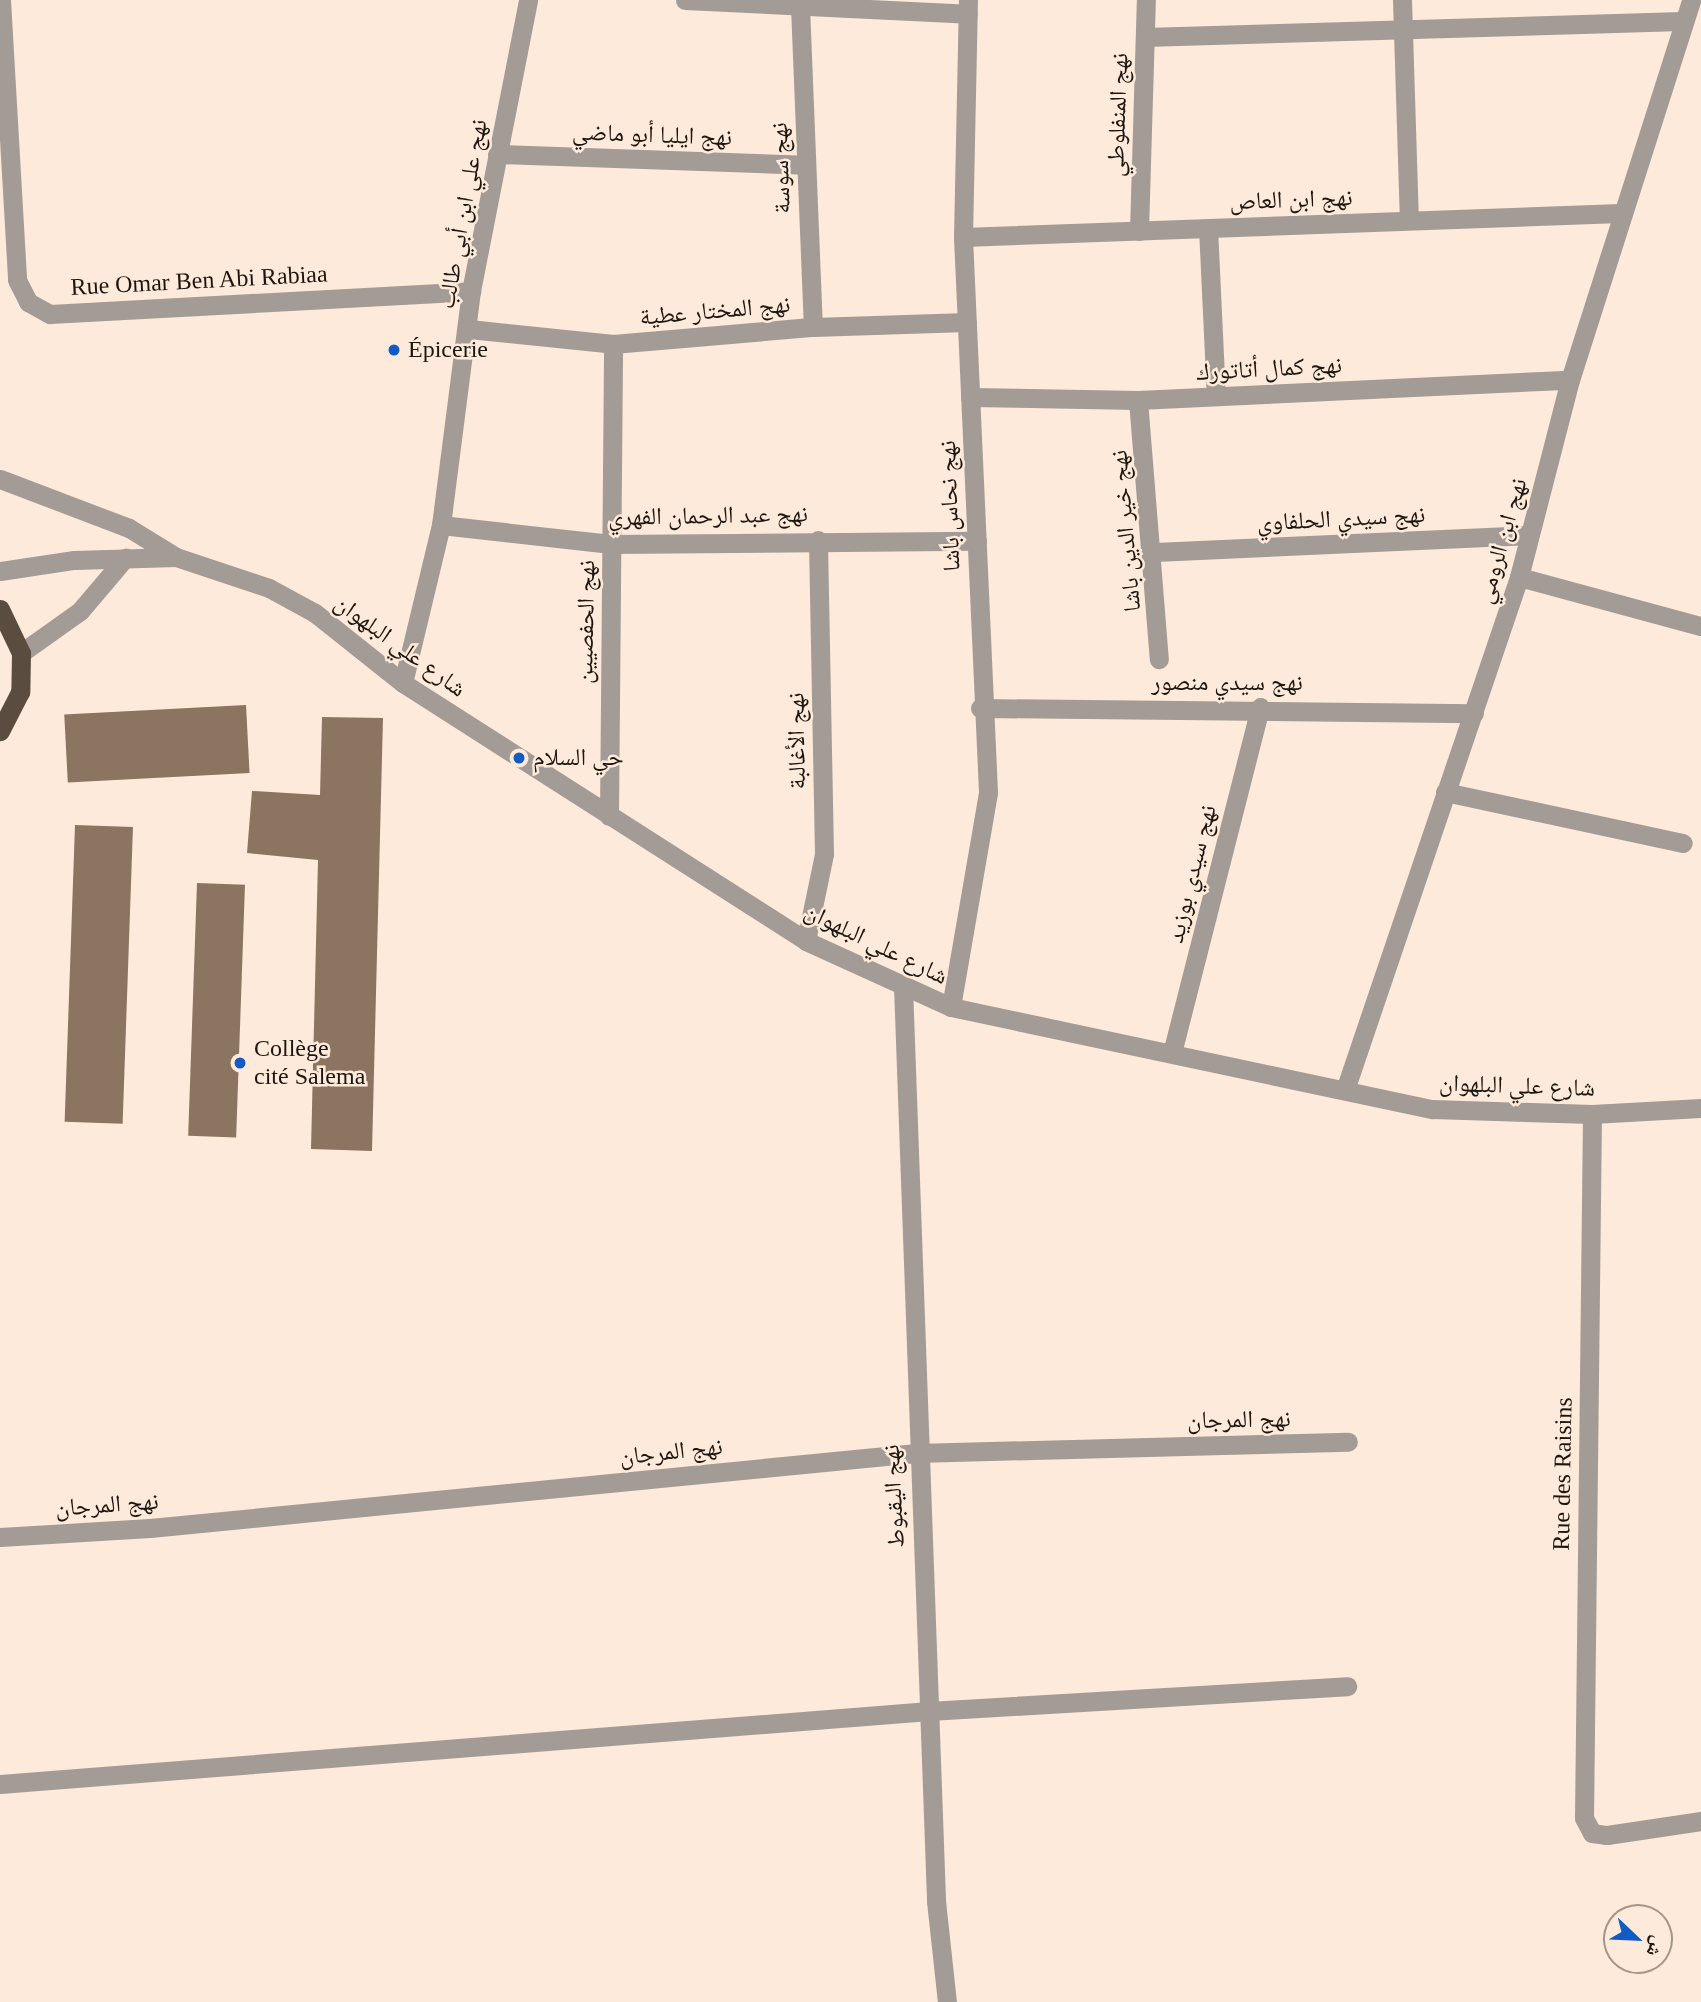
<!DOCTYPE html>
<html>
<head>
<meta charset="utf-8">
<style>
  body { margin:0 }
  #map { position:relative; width:1701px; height:2002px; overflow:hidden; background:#fdeada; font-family:"Times New Roman","Noto Naskh Arabic",serif }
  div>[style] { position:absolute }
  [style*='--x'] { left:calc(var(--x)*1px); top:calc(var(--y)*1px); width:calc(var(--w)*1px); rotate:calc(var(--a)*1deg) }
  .building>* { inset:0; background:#8b7460; transform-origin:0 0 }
  .minor>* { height:19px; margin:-9.5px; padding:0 9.5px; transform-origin:9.5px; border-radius:9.5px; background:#a39b95 }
  .tertiary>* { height:19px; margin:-9.5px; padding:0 9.5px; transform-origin:9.5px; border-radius:9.5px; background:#a39b95 }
  .trunk>* { height:19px; margin:-9.5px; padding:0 9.5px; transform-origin:9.5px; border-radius:9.5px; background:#5b4c40 }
  .dots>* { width:19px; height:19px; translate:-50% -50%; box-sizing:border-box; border:4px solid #fdeada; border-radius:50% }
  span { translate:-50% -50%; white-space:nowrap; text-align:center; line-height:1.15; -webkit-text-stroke:5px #fdeada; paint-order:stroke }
  .street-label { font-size:24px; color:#1c1610 }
  .poi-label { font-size:24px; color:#1c1610 }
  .left { translate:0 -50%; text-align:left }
  .north { position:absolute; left:1603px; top:1904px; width:70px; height:70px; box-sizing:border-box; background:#fdeada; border:2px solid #a39589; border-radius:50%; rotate:113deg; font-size:19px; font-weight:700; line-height:28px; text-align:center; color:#1c1610 }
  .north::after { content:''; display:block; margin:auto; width:24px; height:32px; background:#125bc6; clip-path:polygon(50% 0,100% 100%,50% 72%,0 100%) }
</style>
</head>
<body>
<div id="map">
  <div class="building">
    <div style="left:246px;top:705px;width:68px;height:182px;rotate:87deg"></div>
    <div style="clip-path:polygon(322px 717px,383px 718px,372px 1151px,311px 1149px,318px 860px,247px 853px,252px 791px,320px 795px)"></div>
    <div style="left:75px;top:825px;width:58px;height:297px;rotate:2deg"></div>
    <div style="left:197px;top:883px;width:48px;height:253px;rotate:2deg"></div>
  </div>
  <div class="minor">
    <div style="--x:1;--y:0;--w:280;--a:86.7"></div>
    <div style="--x:17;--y:280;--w:25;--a:63"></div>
    <div style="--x:28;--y:302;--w:25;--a:29"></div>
    <div style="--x:50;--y:314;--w:422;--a:-3.1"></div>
    <div style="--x:685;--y:0;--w:283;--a:2.8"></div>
    <div style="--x:1402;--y:0;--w:220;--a:88.2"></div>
    <div style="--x:800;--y:6;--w:321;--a:87.7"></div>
    <div style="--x:1145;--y:37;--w:537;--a:-1.71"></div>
    <div style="--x:497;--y:154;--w:308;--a:2"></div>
    <div style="--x:1208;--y:228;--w:168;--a:87.3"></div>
    <div style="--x:1139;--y:231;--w:231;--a:-88.3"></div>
    <div style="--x:963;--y:237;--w:658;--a:-2.09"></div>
    <div style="--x:469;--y:329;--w:145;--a:5.9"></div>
    <div style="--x:613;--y:344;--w:201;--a:-4.9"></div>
    <div style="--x:813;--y:327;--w:154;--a:-1.9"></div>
    <div style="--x:970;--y:397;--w:168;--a:1"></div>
    <div style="--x:1138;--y:400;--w:432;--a:-2.7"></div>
    <div style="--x:1138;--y:400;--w:260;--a:85.4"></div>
    <div style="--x:441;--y:525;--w:171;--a:6.4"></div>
    <div style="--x:611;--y:544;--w:366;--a:-0.5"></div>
    <div style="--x:1155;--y:552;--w:374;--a:-2.6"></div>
    <div style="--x:1519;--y:577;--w:188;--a:15.1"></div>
    <div style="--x:403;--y:683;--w:163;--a:-76.5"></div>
    <div style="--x:441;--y:525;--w:236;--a:-82.7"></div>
    <div style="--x:471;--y:291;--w:297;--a:-78.9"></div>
    <div style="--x:980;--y:708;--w:494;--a:0.6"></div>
    <div style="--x:1445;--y:792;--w:243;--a:12.1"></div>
    <div style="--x:609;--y:816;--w:472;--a:-89.5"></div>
    <div style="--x:806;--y:941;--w:89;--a:-78.3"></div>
    <div style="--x:824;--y:854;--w:314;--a:-91.1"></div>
    <div style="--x:903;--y:986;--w:916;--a:87.93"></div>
    <div style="--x:936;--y:1901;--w:102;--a:83.8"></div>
    <div style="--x:951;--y:1007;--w:218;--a:-80.2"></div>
    <div style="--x:988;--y:792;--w:556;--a:-92.58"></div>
    <div style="--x:963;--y:237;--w:237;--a:-88.8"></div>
    <div style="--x:1172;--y:1053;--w:357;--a:-75.7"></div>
    <div style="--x:1345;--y:1090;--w:542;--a:-71.26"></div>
    <div style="--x:1519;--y:577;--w:203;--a:-75.5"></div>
    <div style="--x:1570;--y:380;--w:399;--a:-72.3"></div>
    <div style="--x:1592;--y:1114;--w:704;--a:90.65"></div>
    <div style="--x:1584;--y:1818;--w:17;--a:62"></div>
    <div style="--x:1592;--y:1833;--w:15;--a:8"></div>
    <div style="--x:1607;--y:1835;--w:95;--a:-8.5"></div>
    <div style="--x:0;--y:1537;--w:150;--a:-3.4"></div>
    <div style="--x:150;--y:1528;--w:770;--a:-5.59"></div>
    <div style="--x:916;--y:1453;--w:432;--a:-1.5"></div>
    <div style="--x:0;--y:1784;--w:932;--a:-4.49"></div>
    <div style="--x:929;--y:1711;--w:419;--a:-3.4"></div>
  </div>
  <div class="tertiary">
    <div style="--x:0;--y:479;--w:138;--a:20.8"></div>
    <div style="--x:129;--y:528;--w:55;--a:31.7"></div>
    <div style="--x:0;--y:571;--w:75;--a:-8.5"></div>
    <div style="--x:74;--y:560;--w:102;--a:-1.7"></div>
    <div style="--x:176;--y:557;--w:98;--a:18.4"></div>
    <div style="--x:269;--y:588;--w:52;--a:28.5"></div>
    <div style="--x:315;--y:613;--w:112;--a:38.5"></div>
    <div style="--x:403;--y:683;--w:479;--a:32.6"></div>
    <div style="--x:806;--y:941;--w:159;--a:24.5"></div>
    <div style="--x:951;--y:1007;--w:492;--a:12"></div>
    <div style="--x:1432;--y:1109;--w:160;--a:1.8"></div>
    <div style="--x:1592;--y:1114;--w:109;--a:-3.2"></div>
    <div style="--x:21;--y:653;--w:72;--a:-35.4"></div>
    <div style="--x:80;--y:611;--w:70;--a:-49.7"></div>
  </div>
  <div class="trunk">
    <div style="--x:0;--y:609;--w:49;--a:64.5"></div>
    <div style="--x:21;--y:653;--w:39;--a:91"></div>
    <div style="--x:20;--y:692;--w:44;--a:117.1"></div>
  </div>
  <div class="dots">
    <div style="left:394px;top:350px;background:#125bc6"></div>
    <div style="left:519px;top:758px;background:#125bc6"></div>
    <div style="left:240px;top:1063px;background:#125bc6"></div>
  </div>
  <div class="street-label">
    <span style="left:1118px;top:115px;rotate:-88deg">نهج المنفلوطي</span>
    <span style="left:652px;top:135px;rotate:2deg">نهج ايليا أبو ماضي</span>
    <span style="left:781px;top:168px;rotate:-92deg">نهج سوسة</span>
    <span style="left:1291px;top:200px;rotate:-2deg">نهج ابن العاص</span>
    <span style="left:463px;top:214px;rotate:-80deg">نهج علي ابن أبي طالب</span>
    <span style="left:199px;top:281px;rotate:-3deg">Rue Omar Ben Abi Rabiaa</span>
    <span style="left:715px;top:311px;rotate:-5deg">نهج المختار عطية</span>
    <span style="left:1269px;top:369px;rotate:-3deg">نهج كمال أتاتورك</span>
    <span style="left:950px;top:506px;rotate:-92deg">نهج نحاس باشا</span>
    <span style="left:708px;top:516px;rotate:-1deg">نهج عبد الرحمان الفهري</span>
    <span style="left:1341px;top:519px;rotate:-3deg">نهج سيدي الحلفاوي</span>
    <span style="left:1126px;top:531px;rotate:-95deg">نهج خير الدين باشا</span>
    <span style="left:1502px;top:541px;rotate:-74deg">نهج ابن الرومي</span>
    <span style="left:586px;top:622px;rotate:-89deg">نهج الحفصيين</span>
    <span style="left:400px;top:646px;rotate:36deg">شارع علي البلهوان</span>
    <span style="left:1227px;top:683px">نهج سيدي منصور</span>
    <span style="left:797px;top:741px;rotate:-91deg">نهج الأغالبة</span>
    <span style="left:1192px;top:874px;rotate:-76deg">نهج سيدي بوزيد</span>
    <span style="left:876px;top:944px;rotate:26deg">شارع علي البلهوان</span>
    <span style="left:1517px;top:1086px;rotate:2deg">شارع علي البلهوان</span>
    <span style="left:1239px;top:1420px;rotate:-1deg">نهج المرجان</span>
    <span style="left:671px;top:1452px;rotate:-6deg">نهج المرجان</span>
    <span style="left:1563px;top:1474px;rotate:-89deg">Rue des Raisins</span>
    <span style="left:894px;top:1496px;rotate:-93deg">نهج اليقبوط</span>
    <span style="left:107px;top:1505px;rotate:-4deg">نهج المرجان</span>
  </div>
  <div class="poi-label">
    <span class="left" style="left:408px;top:350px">Épicerie</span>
    <span class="left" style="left:533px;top:758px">حي السلام</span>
    <span class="left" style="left:254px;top:1063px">Collège<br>cité Salema</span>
  </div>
  <div class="north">ش</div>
</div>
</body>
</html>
